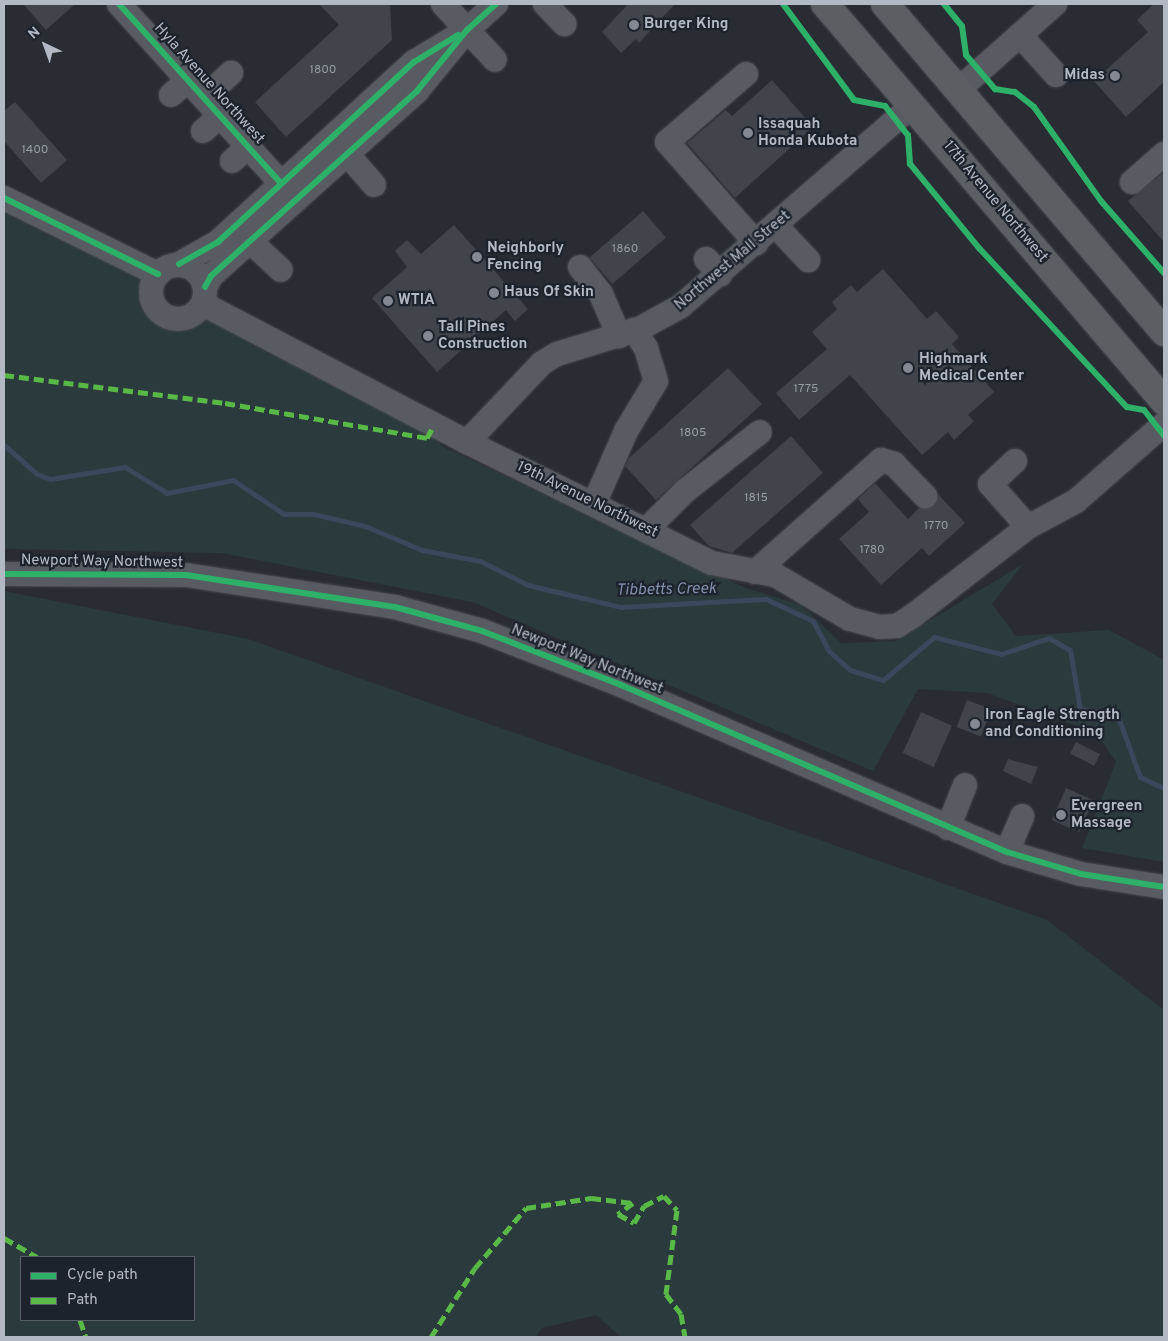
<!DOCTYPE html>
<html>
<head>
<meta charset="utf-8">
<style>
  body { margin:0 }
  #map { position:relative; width:1168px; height:1341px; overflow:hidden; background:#292d33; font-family:Overpass,sans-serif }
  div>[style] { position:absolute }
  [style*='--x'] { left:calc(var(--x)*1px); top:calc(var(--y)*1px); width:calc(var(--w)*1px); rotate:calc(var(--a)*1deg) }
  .green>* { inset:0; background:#2b3a3c }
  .stream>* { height:5px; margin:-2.5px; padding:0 2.5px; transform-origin:2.5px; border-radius:2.5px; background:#3b475b }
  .building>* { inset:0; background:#41444a; transform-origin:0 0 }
  .roads { filter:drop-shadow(0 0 1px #46494e) drop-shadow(0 0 1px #46494e) }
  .minor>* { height:24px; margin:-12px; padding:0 12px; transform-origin:12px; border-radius:12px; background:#585b62 }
  .minor>.ring { margin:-12px; padding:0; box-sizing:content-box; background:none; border:24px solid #585b62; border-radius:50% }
  .major>* { height:28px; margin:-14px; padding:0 14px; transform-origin:14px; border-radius:14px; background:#5b5e63 }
  .quiet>* { height:5px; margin-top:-2.5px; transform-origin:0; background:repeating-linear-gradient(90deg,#58b947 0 10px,transparent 0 15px) }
  .cycleway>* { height:6px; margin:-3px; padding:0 3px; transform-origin:3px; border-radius:3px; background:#2db169 }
  .dots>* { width:14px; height:14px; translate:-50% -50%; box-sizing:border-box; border:2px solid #1d232d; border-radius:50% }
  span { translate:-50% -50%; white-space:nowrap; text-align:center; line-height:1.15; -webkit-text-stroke:4.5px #1d232d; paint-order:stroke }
  .number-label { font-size:12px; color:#969ca6 }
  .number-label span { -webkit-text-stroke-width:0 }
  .poi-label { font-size:15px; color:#b3b9c4; font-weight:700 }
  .left { translate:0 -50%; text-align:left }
  .right { translate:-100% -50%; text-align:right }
  .street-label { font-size:15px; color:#b3b9c4 }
  .water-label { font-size:16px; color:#7f8fa9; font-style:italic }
  .frame { position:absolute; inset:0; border:5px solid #b3b9c4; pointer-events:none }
  .legend { position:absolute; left:20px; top:1256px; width:175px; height:65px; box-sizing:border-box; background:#1d232d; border:1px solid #595f69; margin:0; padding:6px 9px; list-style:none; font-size:15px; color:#b3b9c4 }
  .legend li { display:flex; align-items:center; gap:10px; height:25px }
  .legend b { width:25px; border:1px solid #595f69 }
  .north { position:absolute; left:20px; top:20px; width:50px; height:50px; -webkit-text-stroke:4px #1d232d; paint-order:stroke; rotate:318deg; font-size:14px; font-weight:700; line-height:20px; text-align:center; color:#b3b9c4 }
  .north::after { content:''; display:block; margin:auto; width:18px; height:22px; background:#b3b9c4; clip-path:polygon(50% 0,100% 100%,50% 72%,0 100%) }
</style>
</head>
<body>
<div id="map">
  <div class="green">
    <div style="clip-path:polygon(4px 198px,153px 282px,152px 298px,165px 315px,176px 319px,196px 312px,434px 425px,441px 446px,746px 588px,801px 605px,841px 643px,896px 641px,1023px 564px,992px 604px,1016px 636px,1109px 630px,1164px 660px,1164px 862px,1082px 848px,1116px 762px,1096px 733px,987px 693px,918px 689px,873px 771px,472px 602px,222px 553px,4px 549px)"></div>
    <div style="clip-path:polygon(evenodd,4px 591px,248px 639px,1047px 920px,1164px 1010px,1164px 1337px,621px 1337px,596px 1315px,542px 1328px,536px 1337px,4px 1337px,4px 591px,194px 1257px,194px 1320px,21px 1320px,21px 1257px,194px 1257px)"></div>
  </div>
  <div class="stream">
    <div style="--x:4;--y:445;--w:44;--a:41.3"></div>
    <div style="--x:37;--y:474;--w:14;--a:21"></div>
    <div style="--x:50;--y:479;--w:76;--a:-9.1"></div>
    <div style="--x:125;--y:467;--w:49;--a:31.8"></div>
    <div style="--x:167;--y:493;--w:67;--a:-11.1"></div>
    <div style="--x:233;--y:480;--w:61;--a:33.7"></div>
    <div style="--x:284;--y:514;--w:29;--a:0"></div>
    <div style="--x:313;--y:514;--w:53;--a:13"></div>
    <div style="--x:365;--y:526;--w:62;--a:22.8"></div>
    <div style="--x:422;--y:550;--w:59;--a:10.7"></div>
    <div style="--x:480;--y:561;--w:54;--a:26.6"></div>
    <div style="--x:528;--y:585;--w:96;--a:13.3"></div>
    <div style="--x:621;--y:607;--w:145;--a:-3.2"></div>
    <div style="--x:766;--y:599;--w:52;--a:25.1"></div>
    <div style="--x:813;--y:621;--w:34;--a:62"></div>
    <div style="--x:829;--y:651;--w:28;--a:42"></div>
    <div style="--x:850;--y:670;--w:34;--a:17"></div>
    <div style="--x:883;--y:680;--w:67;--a:-40.1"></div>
    <div style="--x:934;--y:637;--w:69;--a:14.2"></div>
    <div style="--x:1001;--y:654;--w:51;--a:-18.4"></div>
    <div style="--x:1049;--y:638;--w:24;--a:30"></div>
    <div style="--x:1070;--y:650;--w:60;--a:80.4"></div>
    <div style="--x:1080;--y:709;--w:37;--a:8"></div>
    <div style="--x:1117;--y:714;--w:67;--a:69.9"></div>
    <div style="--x:1140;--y:777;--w:26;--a:25"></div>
  </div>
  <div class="building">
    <div style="clip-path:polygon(23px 4px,75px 4px,46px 30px)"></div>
    <div style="clip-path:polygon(319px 4px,390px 4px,392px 40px,286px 137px,255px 102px,339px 25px)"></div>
    <div style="clip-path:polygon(628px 4px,675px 4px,639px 43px,636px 39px,621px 53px,602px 32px)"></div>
    <div style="clip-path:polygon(1154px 4px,1164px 4px,1164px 82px,1126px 117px,1094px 81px,1148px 32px,1137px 20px)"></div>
    <div style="clip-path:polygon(772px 80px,813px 127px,735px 198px,687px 143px,726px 110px,732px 116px)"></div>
    <div style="clip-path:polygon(15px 102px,67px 160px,41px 183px,4px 141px,4px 111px)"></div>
    <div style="clip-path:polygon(1164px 172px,1164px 242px,1128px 201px)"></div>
    <div style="left:643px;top:211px;width:35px;height:71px;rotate:49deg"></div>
    <div style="clip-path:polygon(454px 225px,528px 309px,515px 321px,506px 310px,437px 372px,372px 298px,407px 267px,395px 251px,407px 240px,421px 254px)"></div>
    <div style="clip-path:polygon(883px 269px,927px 319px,936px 311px,959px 337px,952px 344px,994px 392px,968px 415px,974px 421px,954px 440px,948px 432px,922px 455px,850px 375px,799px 420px,776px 393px,827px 349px,812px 332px,837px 309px,832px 302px,851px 285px,857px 292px)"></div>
    <div style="clip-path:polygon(728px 368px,762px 404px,656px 500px,625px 466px,629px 458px)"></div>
    <div style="clip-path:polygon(791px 436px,823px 473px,732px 553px,709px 546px,690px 525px)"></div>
    <div style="clip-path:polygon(875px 483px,908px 519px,919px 508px,934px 506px,938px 494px,965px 523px,929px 556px,922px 548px,881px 585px,839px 539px,869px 512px,858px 499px)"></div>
    <div style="left:967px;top:700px;width:26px;height:29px;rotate:21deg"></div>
    <div style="left:921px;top:712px;width:34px;height:45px;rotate:24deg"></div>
    <div style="left:1076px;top:742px;width:27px;height:13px;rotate:27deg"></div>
    <div style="clip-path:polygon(1008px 759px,1038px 767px,1031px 784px,1003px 771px)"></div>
    <div style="left:1066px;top:788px;width:30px;height:35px;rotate:24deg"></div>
  </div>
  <div class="roads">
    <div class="minor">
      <div style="--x:119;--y:4;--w:240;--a:47.9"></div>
      <div style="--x:443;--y:4;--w:76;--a:47.1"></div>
      <div style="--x:545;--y:4;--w:28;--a:46"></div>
      <div style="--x:1020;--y:35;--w:54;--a:48"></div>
      <div style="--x:746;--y:74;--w:104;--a:139.3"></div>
      <div style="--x:667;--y:142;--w:135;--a:48.6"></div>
      <div style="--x:958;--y:90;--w:130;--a:-41.6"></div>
      <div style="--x:171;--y:95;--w:23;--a:-41"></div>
      <div style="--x:204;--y:98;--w:37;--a:-43"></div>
      <div style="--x:203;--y:131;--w:23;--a:-41"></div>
      <div style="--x:347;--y:154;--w:41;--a:48.9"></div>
      <div style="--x:232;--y:161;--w:21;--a:-41"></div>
      <div style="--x:1132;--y:182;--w:43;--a:-41.2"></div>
      <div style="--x:4;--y:198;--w:172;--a:26.3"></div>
      <div style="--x:776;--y:226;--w:47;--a:46.7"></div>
      <div style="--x:250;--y:241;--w:42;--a:43.1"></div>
      <div style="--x:706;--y:259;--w:21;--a:47"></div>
      <div style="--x:179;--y:264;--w:45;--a:-29.4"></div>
      <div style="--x:218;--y:242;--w:266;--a:-42.6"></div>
      <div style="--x:414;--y:62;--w:44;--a:-31.2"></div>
      <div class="ring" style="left:151px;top:265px;width:30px;height:30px"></div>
      <div style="--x:580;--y:267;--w:34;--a:52"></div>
      <div style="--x:601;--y:294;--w:46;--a:66.8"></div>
      <div style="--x:205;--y:287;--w:13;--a:-61"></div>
      <div style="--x:211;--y:276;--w:277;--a:-41.9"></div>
      <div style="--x:417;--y:91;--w:79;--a:-50.7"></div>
      <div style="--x:467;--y:30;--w:39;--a:-42"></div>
      <div style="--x:203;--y:304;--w:298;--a:27.6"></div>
      <div style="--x:467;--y:442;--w:273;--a:26.3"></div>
      <div style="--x:712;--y:563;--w:64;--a:10.8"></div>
      <div style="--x:775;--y:575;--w:87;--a:30.4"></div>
      <div style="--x:850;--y:619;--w:30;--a:15"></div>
      <div style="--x:879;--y:627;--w:18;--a:-3"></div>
      <div style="--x:897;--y:626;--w:20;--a:-33"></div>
      <div style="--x:914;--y:615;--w:144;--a:-37.7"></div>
      <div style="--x:1028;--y:527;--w:55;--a:-28.4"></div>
      <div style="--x:1076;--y:501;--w:117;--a:-41.2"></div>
      <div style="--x:467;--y:442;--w:109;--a:-46.5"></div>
      <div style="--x:542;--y:363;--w:17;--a:-31"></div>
      <div style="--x:557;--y:354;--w:86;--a:-17"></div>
      <div style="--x:639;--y:329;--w:48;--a:-28.7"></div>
      <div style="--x:681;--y:306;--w:307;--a:-40.9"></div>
      <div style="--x:1015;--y:461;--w:34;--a:137"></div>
      <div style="--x:990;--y:484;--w:57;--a:48.5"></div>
      <div style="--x:594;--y:504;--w:80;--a:-66.3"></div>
      <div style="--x:626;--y:431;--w:58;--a:-59"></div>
      <div style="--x:656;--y:381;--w:34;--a:-107"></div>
      <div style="--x:646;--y:348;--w:22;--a:-124"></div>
      <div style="--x:647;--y:529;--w:54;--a:-45"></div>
      <div style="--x:685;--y:491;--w:95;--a:-38.2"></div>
      <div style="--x:755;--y:572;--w:169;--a:-41.6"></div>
      <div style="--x:881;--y:460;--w:14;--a:17"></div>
      <div style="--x:894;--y:464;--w:45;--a:45.9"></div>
      <div style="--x:4;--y:574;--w:182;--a:0.3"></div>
      <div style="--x:186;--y:575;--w:211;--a:8.7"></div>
      <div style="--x:395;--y:607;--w:90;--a:15.4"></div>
      <div style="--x:482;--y:631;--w:149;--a:21.2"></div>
      <div style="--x:621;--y:685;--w:421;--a:23.4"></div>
      <div style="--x:1007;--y:852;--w:77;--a:16.6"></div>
      <div style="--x:1081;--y:874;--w:84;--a:8.9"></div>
      <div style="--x:948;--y:828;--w:46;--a:-68.4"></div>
      <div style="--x:1007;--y:852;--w:39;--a:-67"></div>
    </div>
    <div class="major">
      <div style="--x:825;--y:4;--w:522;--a:49.51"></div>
      <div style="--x:885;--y:4;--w:431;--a:49.6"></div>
    </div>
  </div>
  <div class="quiet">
    <div style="--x:4;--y:375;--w:223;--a:7.2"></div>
    <div style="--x:225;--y:403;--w:205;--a:9.8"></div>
    <div style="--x:427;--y:438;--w:15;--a:-62"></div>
    <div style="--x:4;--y:1238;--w:38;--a:30"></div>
    <div style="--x:80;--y:1320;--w:18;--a:71"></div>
    <div style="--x:431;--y:1337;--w:82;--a:-57.5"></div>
    <div style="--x:475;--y:1268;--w:79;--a:-49.6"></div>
    <div style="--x:526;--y:1208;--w:66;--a:-8.7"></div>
    <div style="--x:591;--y:1198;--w:42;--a:6.8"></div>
    <div style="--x:633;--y:1203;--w:19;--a:144"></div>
    <div style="--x:618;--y:1214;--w:18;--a:29"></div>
    <div style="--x:634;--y:1223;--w:20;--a:-60"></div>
    <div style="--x:644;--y:1206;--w:22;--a:-27"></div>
    <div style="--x:664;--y:1196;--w:19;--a:47"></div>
    <div style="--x:677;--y:1210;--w:85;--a:97.5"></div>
    <div style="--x:666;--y:1294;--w:25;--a:53"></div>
    <div style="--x:681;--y:1314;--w:23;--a:80"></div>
  </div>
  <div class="cycleway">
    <div style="--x:119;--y:4;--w:240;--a:47.9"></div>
    <div style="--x:783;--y:4;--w:119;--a:53.5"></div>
    <div style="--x:854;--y:100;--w:32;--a:11"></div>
    <div style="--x:885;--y:106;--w:37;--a:52"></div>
    <div style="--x:908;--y:135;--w:29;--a:86"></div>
    <div style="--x:910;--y:164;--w:109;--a:50.6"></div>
    <div style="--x:979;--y:248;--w:217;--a:47.1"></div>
    <div style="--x:1127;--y:407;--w:17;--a:10"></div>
    <div style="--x:1144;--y:410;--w:33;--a:52"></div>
    <div style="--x:944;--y:4;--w:28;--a:51"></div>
    <div style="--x:962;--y:26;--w:29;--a:82"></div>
    <div style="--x:966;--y:55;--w:45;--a:49.5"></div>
    <div style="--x:995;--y:89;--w:20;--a:9"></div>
    <div style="--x:1015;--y:92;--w:24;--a:38"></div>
    <div style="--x:1034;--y:107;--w:115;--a:54.5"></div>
    <div style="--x:1101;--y:201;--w:96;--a:48.8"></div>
    <div style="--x:4;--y:198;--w:172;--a:26.3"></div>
    <div style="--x:179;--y:264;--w:45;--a:-29.4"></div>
    <div style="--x:218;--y:242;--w:266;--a:-42.6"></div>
    <div style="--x:414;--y:62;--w:52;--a:-31.5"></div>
    <div style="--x:205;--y:287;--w:13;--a:-61"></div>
    <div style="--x:211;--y:276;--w:277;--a:-41.9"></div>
    <div style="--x:417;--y:91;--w:79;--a:-50.7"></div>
    <div style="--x:467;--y:30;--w:39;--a:-42"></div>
    <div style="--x:4;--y:574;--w:182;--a:0.3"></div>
    <div style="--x:186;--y:575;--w:211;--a:8.7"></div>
    <div style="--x:395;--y:607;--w:90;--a:15.4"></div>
    <div style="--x:482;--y:631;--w:149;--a:21.2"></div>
    <div style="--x:621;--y:685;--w:421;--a:23.4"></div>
    <div style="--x:1007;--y:852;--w:77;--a:16.6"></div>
    <div style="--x:1081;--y:874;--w:84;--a:8.9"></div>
  </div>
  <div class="dots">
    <div style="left:634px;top:25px;background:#838891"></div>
    <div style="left:1115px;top:76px;background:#838891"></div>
    <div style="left:748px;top:133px;background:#838891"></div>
    <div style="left:477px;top:257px;background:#838891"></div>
    <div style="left:494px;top:293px;background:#838891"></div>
    <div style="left:388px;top:301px;background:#838891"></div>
    <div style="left:428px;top:336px;background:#838891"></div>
    <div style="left:908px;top:368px;background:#838891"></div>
    <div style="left:975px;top:724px;background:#838891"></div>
    <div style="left:1061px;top:815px;background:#838891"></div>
  </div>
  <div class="number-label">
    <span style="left:323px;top:71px">1800</span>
    <span style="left:35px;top:151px">1400</span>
    <span style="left:625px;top:250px">1860</span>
    <span style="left:806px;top:390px">1775</span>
    <span style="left:693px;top:434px">1805</span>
    <span style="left:756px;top:499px">1815</span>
    <span style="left:936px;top:527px">1770</span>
    <span style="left:872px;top:551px">1780</span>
  </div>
  <div class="poi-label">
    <span class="left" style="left:644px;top:25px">Burger King</span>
    <span class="right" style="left:1105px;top:76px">Midas</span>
    <span class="left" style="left:758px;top:133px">Issaquah<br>Honda Kubota</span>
    <span class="left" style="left:487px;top:257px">Neighborly<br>Fencing</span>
    <span class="left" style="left:504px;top:293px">Haus Of Skin</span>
    <span class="left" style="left:398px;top:301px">WTIA</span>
    <span class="left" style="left:438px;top:336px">Tall Pines<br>Construction</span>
    <span class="left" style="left:919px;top:368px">Highmark<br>Medical Center</span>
    <span class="left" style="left:985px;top:724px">Iron Eagle Strength<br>and Conditioning</span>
    <span class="left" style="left:1071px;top:815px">Evergreen<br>Massage</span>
  </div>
  <div class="street-label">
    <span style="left:209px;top:84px;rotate:48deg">Hyla Avenue Northwest</span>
    <span style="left:995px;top:202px;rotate:50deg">17th Avenue Northwest</span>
    <span style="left:733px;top:261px;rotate:-40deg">Northwest Mall Street</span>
    <span style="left:587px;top:500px;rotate:26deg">19th Avenue Northwest</span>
    <span style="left:102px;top:562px;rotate:1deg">Newport Way Northwest</span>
    <span style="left:587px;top:660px;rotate:22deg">Newport Way Northwest</span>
  </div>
  <div class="water-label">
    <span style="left:666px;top:590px;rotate:-1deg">Tibbetts Creek</span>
  </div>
  <div class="frame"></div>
  <ul class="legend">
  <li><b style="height:6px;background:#2db169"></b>Cycle path</li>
  <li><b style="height:6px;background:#58b947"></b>Path</li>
  </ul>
  <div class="north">N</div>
</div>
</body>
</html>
